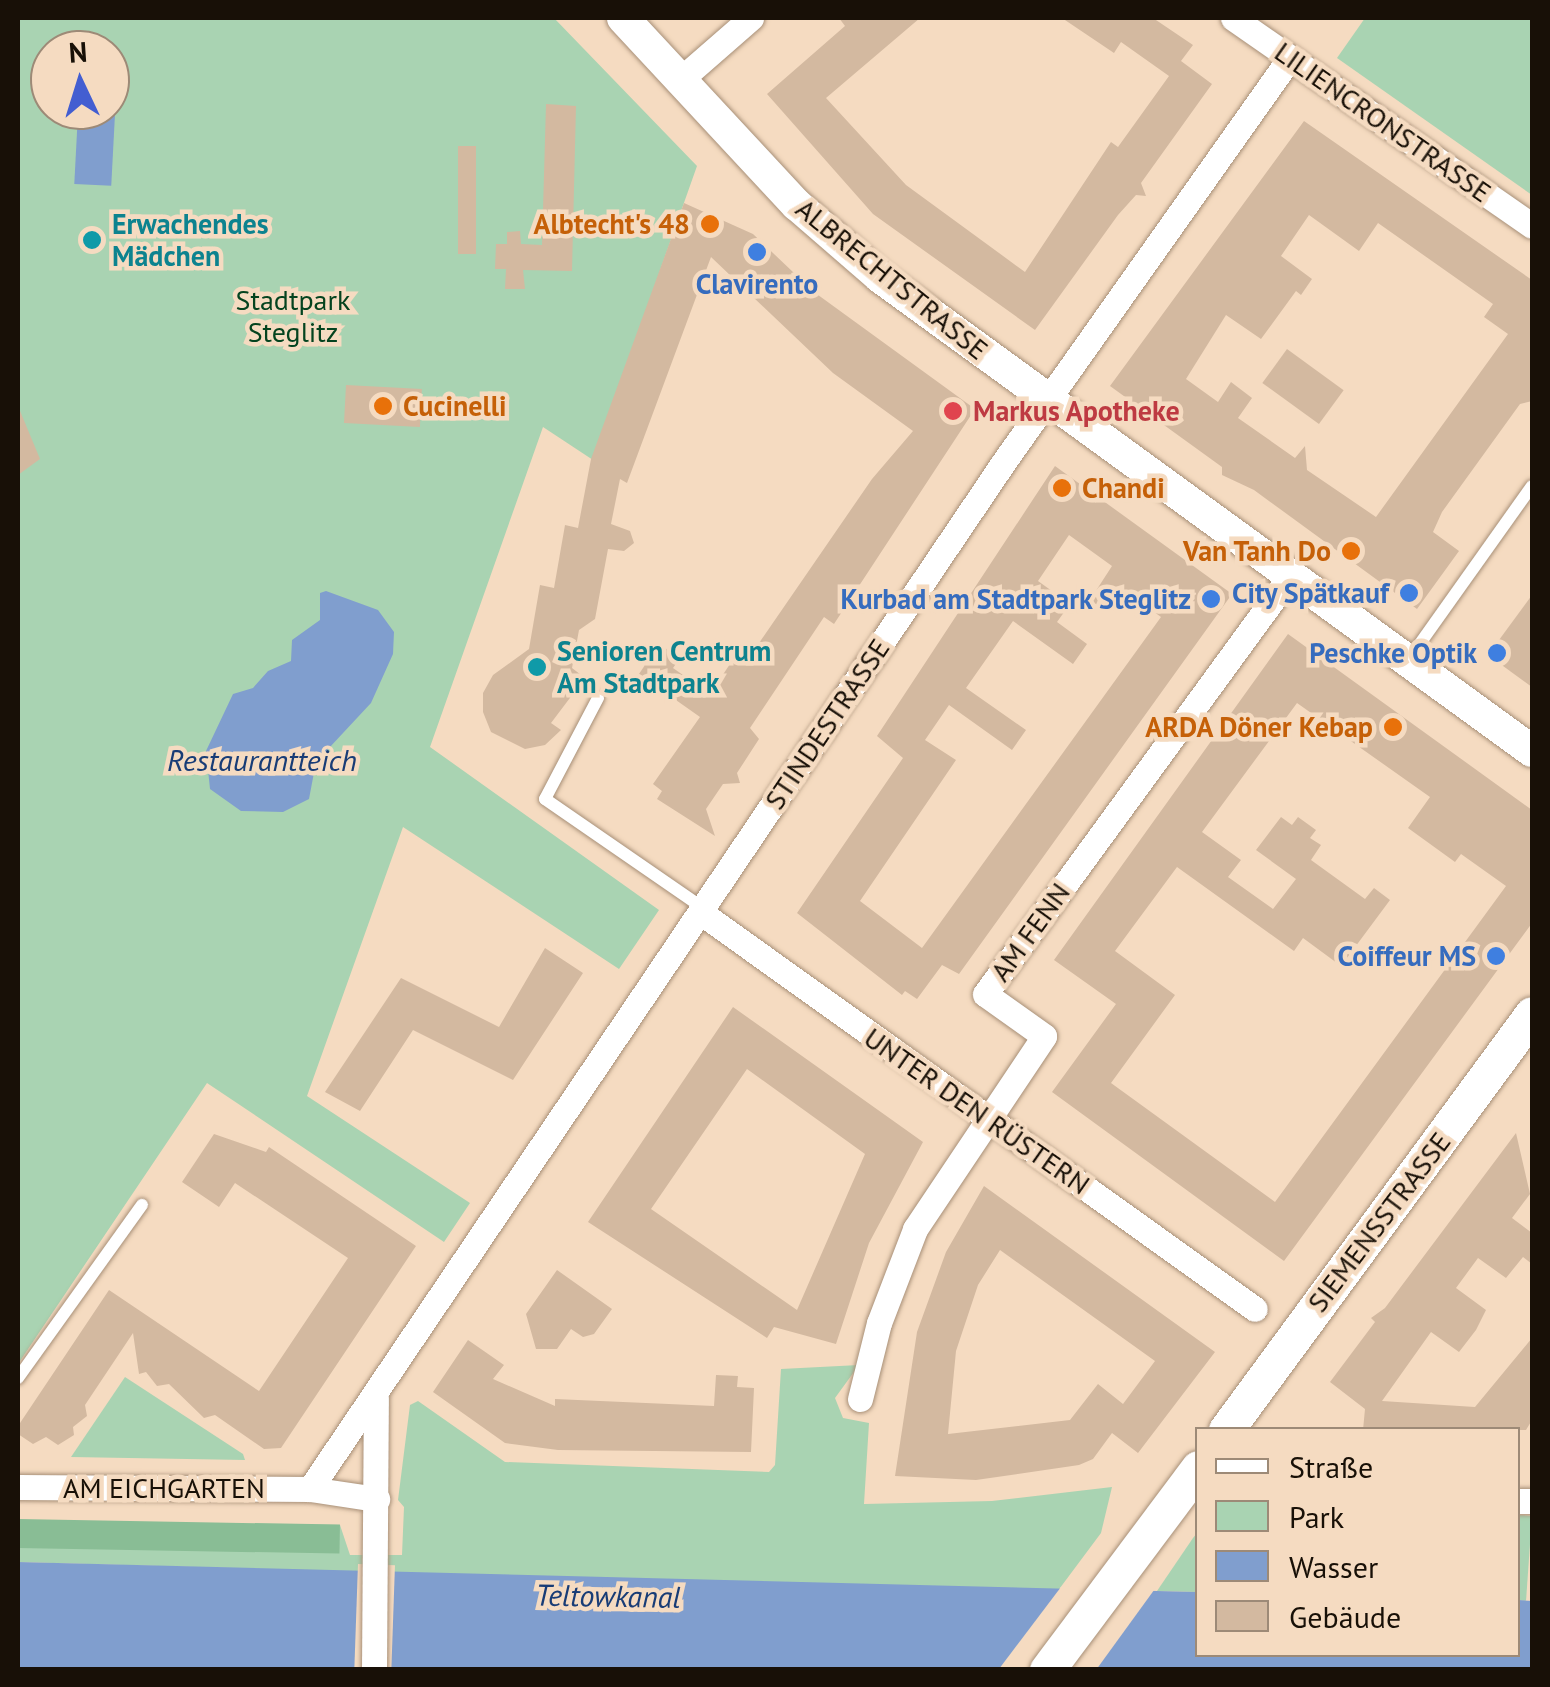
<!DOCTYPE html>
<html>
<head>
<meta charset="utf-8">
<style>
  body { margin:0 }
  #map { position:relative; width:1550px; height:1687px; overflow:hidden; background:#f5dbc1; font-family:"PT Sans",sans-serif }
  div>[style] { position:absolute }
  [style*='--x'] { left:calc(var(--x)*1px); top:calc(var(--y)*1px); width:calc(var(--w)*1px); rotate:calc(var(--a)*1deg) }
  .green>* { inset:0; background:#a9d3b2; transform-origin:0 0 }
  .forest>* { inset:0; background:#89bd95; transform-origin:0 0 }
  .water>* { inset:0; background:#809ece; transform-origin:0 0 }
  .pier>* { inset:0; background:#f5dbc1; transform-origin:0 0 }
  .building>* { inset:0; background:#d3b9a0; transform-origin:0 0 }
  .roads { filter:drop-shadow(0 0 2px #a89078) drop-shadow(0 0 2px #a89078) }
  .service>* { height:12px; margin:-6px; padding:0 6px; transform-origin:6px; border-radius:6px; background:#fff }
  .minor>* { height:25px; margin:-12.5px; padding:0 12.5px; transform-origin:12.5px; border-radius:12.5px; background:#fff }
  .tertiary>* { height:32px; margin:-16px; padding:0 16px; transform-origin:16px; border-radius:16px; background:#fff }
  .secondary>* { height:35px; margin:-17.5px; padding:0 17.5px; transform-origin:17.5px; border-radius:17.5px; background:#fff }
  .dots>* { width:28px; height:28px; translate:-50% -50%; box-sizing:border-box; border:5px solid #f5dbc1; border-radius:50% }
  span { translate:-50% -50%; white-space:nowrap; text-align:center; line-height:1.15; -webkit-text-stroke:9px #f5dbc1; paint-order:stroke }
  .street-label { font-size:28px; color:#181007 }
  .culture-label { font-size:28px; color:#0d838f; font-weight:700 }
  .left { translate:0 -50%; text-align:left }
  .food-label { font-size:28px; color:#c56008; font-weight:700 }
  .right { translate:-100% -50%; text-align:right }
  .shop-label { font-size:28px; color:#366cbe; font-weight:700 }
  .park-label { font-size:28px; color:#04431f }
  .health-label { font-size:28px; color:#be3a42; font-weight:700 }
  .water-label { font-size:30px; color:#183c76; font-style:italic }
  .frame { position:absolute; inset:0; border:20px solid #181007; pointer-events:none }
  .legend { position:absolute; left:1195px; top:1427px; width:325px; height:230px; box-sizing:border-box; background:#f5dbc1; border:2px solid #9d8a77; margin:0; padding:12px 18px; list-style:none; font-size:30px; color:#181007 }
  .legend li { display:flex; align-items:center; gap:20px; height:50px }
  .legend b { width:50px; border:2px solid #9d8a77 }
  .north { position:absolute; left:30px; top:30px; width:100px; height:100px; box-sizing:border-box; background:#f5dbc1; border:2px solid #9d8a77; border-radius:50%; rotate:356deg; font-size:28px; font-weight:700; line-height:40px; text-align:center; color:#181007 }
  .north::after { content:''; display:block; margin:auto; width:35px; height:45px; background:#435ed1; clip-path:polygon(50% 0,100% 100%,50% 72%,0 100%) }
</style>
</head>
<body>
<div id="map">
  <div class="green">
    <div style="clip-path:polygon(evenodd,18px 18px,554px 18px,697px 166px,593px 460px,543px 427px,430px 747px,659px 910px,619px 969px,403px 827px,307px 1096px,470px 1203px,444px 1242px,207px 1083px,18px 1364px,18px 18px,50px 50px,110px 50px,110px 110px,50px 110px,50px 50px)"></div>
    <div style="clip-path:polygon(1365px 18px,1532px 18px,1532px 195px,1337px 58px)"></div>
    <div style="clip-path:polygon(859px 1365px,835px 1398px,843px 1418px,869px 1423px,864px 1504px,992px 1501px,1112px 1487px,1101px 1533px,1057px 1592px,18px 1562px,18px 1522px,340px 1525px,350px 1555px,402px 1555px,404px 1507px,398px 1500px,410px 1405px,418px 1401px,505px 1462px,769px 1472px,775px 1465px,781px 1369px)"></div>
    <div style="clip-path:polygon(125px 1377px,243px 1454px,245px 1460px,71px 1457px)"></div>
    <div style="left:1518px;top:1515px;width:14px;height:85px;rotate:4deg"></div>
    <div style="clip-path:polygon(1197px 1533px,1197px 1592px,1157px 1591px,1193px 1538px)"></div>
  </div>
  <div class="forest">
    <div style="left:18px;top:1519px;width:322px;height:29px;rotate:1deg"></div>
  </div>
  <div class="water">
    <div style="left:78px;top:113px;width:37px;height:71px;rotate:3deg"></div>
    <div style="clip-path:polygon(326px 591px,378px 610px,394px 632px,393px 654px,371px 703px,316px 762px,309px 799px,283px 812px,241px 811px,210px 789px,206px 751px,233px 694px,253px 688px,268px 671px,291px 661px,292px 640px,320px 620px,320px 593px)"></div>
    <div style="clip-path:polygon(18px 1562px,1197px 1592px,1198px 1654px,1518px 1654px,1518px 1600px,1532px 1601px,1532px 1669px,18px 1667px)"></div>
  </div>
  <div class="pier">
    <div style="left:358px;top:1564px;width:37px;height:105px;rotate:2deg"></div>
    <div style="clip-path:polygon(1157px 1586px,1096px 1670px,999px 1669px,1061px 1587px)"></div>
  </div>
  <div class="building">
    <div style="clip-path:polygon(839px 18px,920px 18px,826px 98px,906px 185px,1025px 272px,1111px 142px,1118px 147px,1169px 76px,1121px 42px,1114px 53px,1062px 18px,1153px 18px,1193px 45px,1181px 61px,1212px 84px,1141px 183px,1146px 196px,1136px 195px,1118px 215px,1035px 330px,873px 214px,767px 94px,845px 26px)"></div>
    <div style="clip-path:polygon(546px 104px,576px 106px,572px 271px,523px 270px,525px 289px,505px 289px,506px 269px,495px 269px,496px 244px,507px 244px,507px 232px,520px 231px,521px 244px,542px 245px)"></div>
    <div style="clip-path:polygon(evenodd,1304px 121px,1532px 280px,1532px 401px,1520px 404px,1442px 512px,1433px 532px,1459px 551px,1417px 609px,1254px 490px,1222px 475px,1222px 467px,1110px 386px,1304px 121px,1309px 215px,1359px 251px,1378px 223px,1493px 304px,1484px 317px,1508px 334px,1376px 517px,1307px 470px,1305px 446px,1295px 458px,1238px 418px,1252px 398px,1231px 382px,1218px 402px,1186px 379px,1226px 315px,1261px 339px,1296px 291px,1301px 295px,1312px 279px,1281px 256px,1309px 215px)"></div>
    <div style="left:458px;top:146px;width:18px;height:108px"></div>
    <div style="clip-path:polygon(684px 203px,753px 234px,814px 292px,975px 409px,834px 624px,824px 617px,750px 728px,759px 739px,737px 773px,740px 783px,723px 784px,706px 809px,715px 836px,657px 799px,662px 791px,653px 784px,700px 717px,639px 674px,659px 644px,680px 658px,673px 668px,710px 694px,738px 652px,748px 659px,872px 479px,913px 431px,833px 373px,711px 257px,627px 483px,620px 479px,611px 524px,630px 531px,634px 543px,624px 551px,608px 549px,595px 619px,579px 630px,572px 668px,585px 678px,551px 723px,561px 730px,545px 745px,525px 749px,491px 732px,483px 712px,483px 693px,493px 675px,529px 649px,540px 585px,554px 588px,565px 525px,578px 528px,591px 459px)"></div>
    <div style="left:1287px;top:349px;width:70px;height:42px;rotate:36deg"></div>
    <div style="left:346px;top:385px;width:76px;height:38px;rotate:3deg"></div>
    <div style="clip-path:polygon(18px 406px,40px 459px,18px 475px)"></div>
    <div style="clip-path:polygon(evenodd,1055px 466px,1232px 594px,959px 974px,942px 965px,917px 999px,905px 991px,902px 995px,797px 913px,903px 758px,877px 736px,1055px 466px,1069px 535px,1112px 566px,1090px 600px,1109px 613px,1124px 590px,1161px 617px,922px 948px,860px 901px,956px 760px,925px 740px,949px 705px,1012px 750px,1026px 730px,966px 688px,1013px 621px,1073px 664px,1087px 644px,1057px 622px,1070px 604px,1038px 581px,1069px 535px)"></div>
    <div style="clip-path:polygon(1532px 595px,1532px 687px,1488px 655px)"></div>
    <div style="clip-path:polygon(evenodd,1288px 634px,1532px 810px,1532px 923px,1284px 1261px,1052px 1092px,1116px 1004px,1054px 960px,1288px 634px,1297px 703px,1430px 797px,1408px 828px,1455px 862px,1461px 854px,1506px 886px,1275px 1202px,1111px 1083px,1175px 995px,1115px 951px,1177px 867px,1294px 951px,1303px 938px,1341px 966px,1390px 900px,1374px 888px,1365px 899px,1311px 860px,1321px 845px,1310px 838px,1316px 830px,1298px 817px,1292px 825px,1281px 817px,1256px 850px,1296px 879px,1273px 909px,1228px 877px,1241px 860px,1202px 832px,1297px 703px)"></div>
    <div style="clip-path:polygon(545px 948px,583px 973px,513px 1080px,413px 1030px,360px 1111px,325px 1092px,401px 978px,499px 1027px)"></div>
    <div style="clip-path:polygon(evenodd,733px 1007px,923px 1142px,869px 1243px,836px 1344px,774px 1327px,767px 1338px,588px 1222px,733px 1007px,747px 1069px,865px 1154px,797px 1310px,651px 1209px,747px 1069px)"></div>
    <div style="clip-path:polygon(1516px 1133px,1530px 1194px,1512px 1218px,1532px 1233px,1532px 1264px,1523px 1257px,1506px 1278px,1478px 1258px,1456px 1288px,1486px 1310px,1476px 1330px,1459px 1352px,1431px 1332px,1382px 1401px,1475px 1407px,1532px 1338px,1532px 1420px,1526px 1430px,1363px 1430px,1365px 1409px,1330px 1382px,1375px 1322px,1371px 1318px,1385px 1308px)"></div>
    <div style="clip-path:polygon(214px 1134px,266px 1152px,269px 1147px,416px 1246px,281px 1448px,264px 1449px,215px 1415px,204px 1418px,169px 1384px,157px 1386px,146px 1372px,139px 1374px,133px 1333px,85px 1405px,87px 1416px,73px 1427px,74px 1435px,58px 1445px,46px 1437px,33px 1444px,18px 1434px,18px 1426px,109px 1290px,259px 1391px,348px 1258px,235px 1183px,219px 1207px,182px 1182px)"></div>
    <div style="clip-path:polygon(evenodd,984px 1186px,1215px 1352px,1138px 1453px,1112px 1433px,1093px 1459px,1079px 1465px,976px 1480px,895px 1476px,917px 1332px,946px 1252px,984px 1186px,1000px 1250px,1155px 1361px,1123px 1404px,1098px 1384px,1070px 1420px,948px 1434px,956px 1351px,978px 1285px,1000px 1250px)"></div>
    <div style="clip-path:polygon(557px 1270px,612px 1309px,594px 1334px,583px 1337px,571px 1329px,557px 1349px,536px 1349px,526px 1314px)"></div>
    <div style="clip-path:polygon(468px 1340px,504px 1365px,493px 1379px,555px 1406px,555px 1399px,714px 1406px,716px 1375px,738px 1376px,737px 1387px,754px 1388px,751px 1452px,558px 1450px,505px 1443px,433px 1392px)"></div>
  </div>
  <div class="roads">
    <div class="service">
      <div style="--x:1409;--y:659;--w:212;--a:-54.6"></div>
      <div style="--x:598;--y:698;--w:114;--a:117.7"></div>
      <div style="--x:545;--y:799;--w:192;--a:34.6"></div>
      <div style="--x:18;--y:1378;--w:213;--a:-54.4"></div>
    </div>
    <div class="minor">
      <div style="--x:1233;--y:18;--w:364;--a:34.8"></div>
      <div style="--x:681;--y:79;--w:93;--a:-41.1"></div>
      <div style="--x:700;--y:912;--w:682;--a:35.58"></div>
      <div style="--x:860;--y:1399;--w:78;--a:-76"></div>
      <div style="--x:879;--y:1323;--w:101;--a:-69"></div>
      <div style="--x:915;--y:1229;--w:232;--a:-56.2"></div>
      <div style="--x:1044;--y:1036;--w:72;--a:-144.6"></div>
      <div style="--x:985;--y:994;--w:517;--a:-53.88"></div>
      <div style="--x:18;--y:1487;--w:292;--a:0.4"></div>
      <div style="--x:310;--y:1489;--w:68;--a:8.5"></div>
      <div style="--x:310;--y:1489;--w:1238;--a:-55.96"></div>
      <div style="--x:1003;--y:463;--w:496;--a:-54.7"></div>
      <div style="--x:1518;--y:1501;--w:14;--a:0"></div>
      <div style="--x:374;--y:1670;--w:272;--a:-89.6"></div>
    </div>
    <div class="tertiary">
      <div style="--x:623;--y:18;--w:255;--a:47.1"></div>
      <div style="--x:797;--y:205;--w:110;--a:40.9"></div>
      <div style="--x:880;--y:277;--w:806;--a:36.02"></div>
    </div>
    <div class="secondary">
      <div style="--x:1226;--y:1430;--w:516;--a:-53.66"></div>
      <div style="--x:1047;--y:1670;--w:252;--a:-53.2"></div>
    </div>
  </div>
  <div class="dots">
    <div style="left:710px;top:224px;background:#e8710a"></div>
    <div style="left:92px;top:240px;background:#0f9aa8"></div>
    <div style="left:757px;top:252px;background:#3f7fe0"></div>
    <div style="left:383px;top:406px;background:#e8710a"></div>
    <div style="left:953px;top:411px;background:#e0444e"></div>
    <div style="left:1062px;top:488px;background:#e8710a"></div>
    <div style="left:1351px;top:551px;background:#e8710a"></div>
    <div style="left:1409px;top:593px;background:#3f7fe0"></div>
    <div style="left:1211px;top:599px;background:#3f7fe0"></div>
    <div style="left:1497px;top:653px;background:#3f7fe0"></div>
    <div style="left:537px;top:667px;background:#0f9aa8"></div>
    <div style="left:1393px;top:727px;background:#e8710a"></div>
    <div style="left:1496px;top:956px;background:#3f7fe0"></div>
  </div>
  <div class="street-label">
    <span style="left:1383px;top:122px;rotate:35deg">LILIENCRONSTRASSE</span>
    <span style="left:892px;top:279px;rotate:39deg">ALBRECHTSTRASSE</span>
    <span style="left:827px;top:724px;rotate:-56deg">STINDESTRASSE</span>
    <span style="left:1030px;top:932px;rotate:-54deg">AM FENN</span>
    <span style="left:977px;top:1111px;rotate:35deg">UNTER DEN RÜSTERN</span>
    <span style="left:1379px;top:1222px;rotate:-53deg">SIEMENSSTRASSE</span>
    <span style="left:164px;top:1488px">AM EICHGARTEN</span>
  </div>
  <div class="culture-label">
    <span class="left" style="left:112px;top:240px">Erwachendes<br>Mädchen</span>
    <span class="left" style="left:557px;top:667px">Senioren Centrum<br>Am Stadtpark</span>
  </div>
  <div class="food-label">
    <span class="right" style="left:690px;top:224px">Albtecht's 48</span>
    <span class="left" style="left:403px;top:406px">Cucinelli</span>
    <span class="left" style="left:1082px;top:488px">Chandi</span>
    <span class="right" style="left:1331px;top:551px">Van Tanh Do</span>
    <span class="right" style="left:1373px;top:727px">ARDA Döner Kebap</span>
  </div>
  <div class="shop-label">
    <span style="left:757px;top:284px">Clavirento</span>
    <span class="right" style="left:1389px;top:593px">City Spätkauf</span>
    <span class="right" style="left:1191px;top:599px">Kurbad am Stadtpark Steglitz</span>
    <span class="right" style="left:1477px;top:653px">Peschke Optik</span>
    <span class="right" style="left:1476px;top:956px">Coiffeur MS</span>
  </div>
  <div class="park-label">
    <span style="left:293px;top:316px">Stadtpark<br>Steglitz</span>
  </div>
  <div class="health-label">
    <span class="left" style="left:973px;top:411px">Markus Apotheke</span>
  </div>
  <div class="water-label">
    <span style="left:262px;top:760px">Restaurantteich</span>
    <span style="left:608px;top:1596px;rotate:1deg">Teltowkanal</span>
  </div>
  <div class="frame"></div>
  <ul class="legend">
  <li><b style="height:12px;background:#fff"></b>Straße</li>
  <li><b style="height:28px;background:#a9d3b2"></b>Park</li>
  <li><b style="height:28px;background:#809ece"></b>Wasser</li>
  <li><b style="height:28px;background:#d3b9a0"></b>Gebäude</li>
  </ul>
  <div class="north">N</div>
</div>
</body>
</html>
